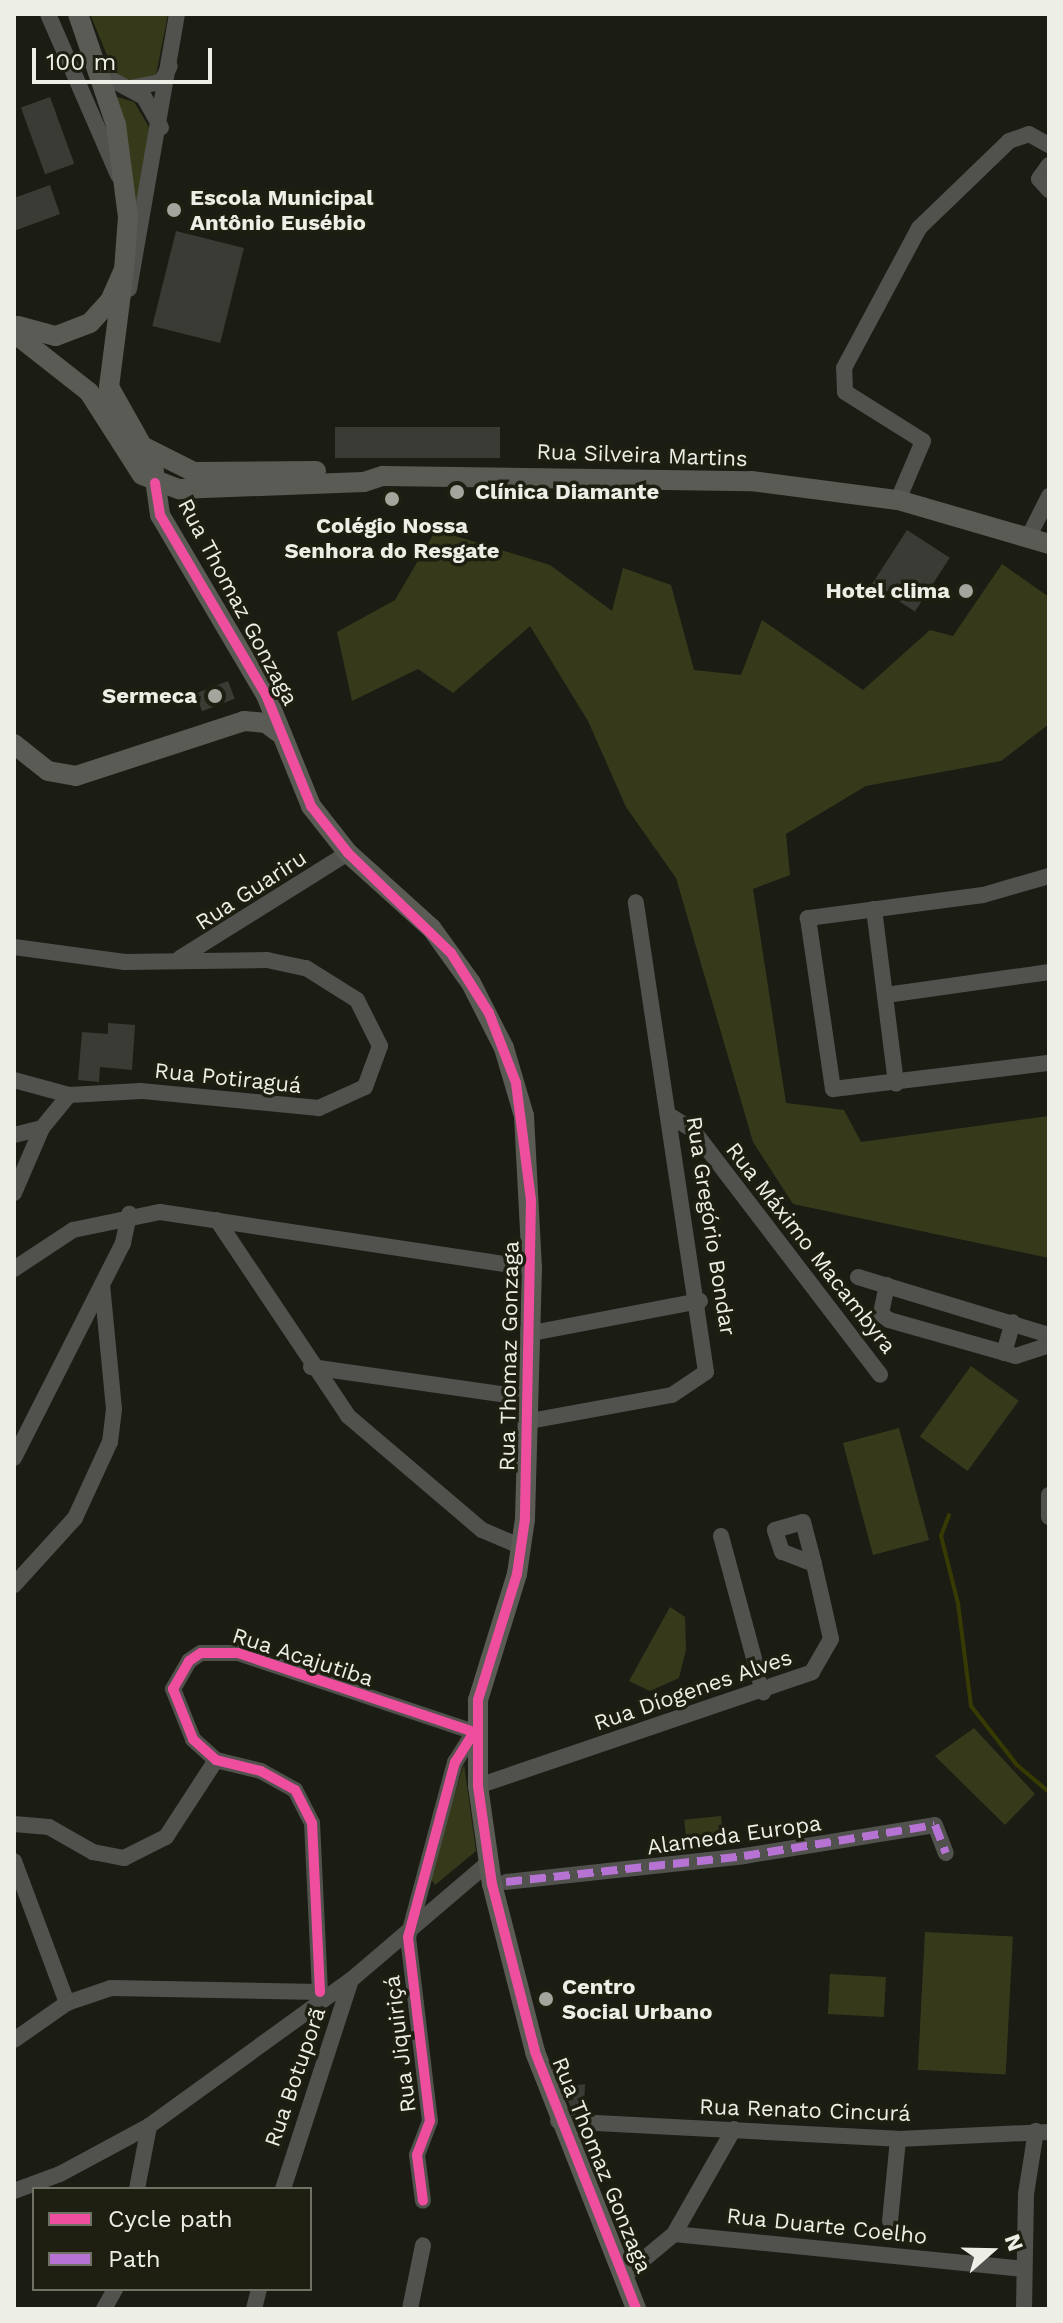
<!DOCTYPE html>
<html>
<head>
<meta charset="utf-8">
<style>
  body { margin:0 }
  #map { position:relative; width:1063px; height:2323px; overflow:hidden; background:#1b1c14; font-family:"Work Sans",sans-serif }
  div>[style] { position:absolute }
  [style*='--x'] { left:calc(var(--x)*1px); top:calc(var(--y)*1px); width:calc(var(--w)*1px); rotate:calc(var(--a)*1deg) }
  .green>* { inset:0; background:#373a1a; transform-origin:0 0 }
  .stream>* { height:4px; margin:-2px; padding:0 2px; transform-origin:2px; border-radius:2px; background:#373b03 }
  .building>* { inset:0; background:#3b3b35; transform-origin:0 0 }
  .minor>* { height:16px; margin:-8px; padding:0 8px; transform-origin:8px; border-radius:8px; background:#51524e }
  .major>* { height:20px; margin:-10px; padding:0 10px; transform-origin:10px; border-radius:10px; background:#5b5b56 }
  .quiet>* { height:8px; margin-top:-4px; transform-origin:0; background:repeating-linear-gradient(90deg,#b673d3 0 16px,transparent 0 24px) }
  .cycleway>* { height:10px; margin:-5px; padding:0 5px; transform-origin:5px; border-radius:5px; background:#ef4d9e }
  .dots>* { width:22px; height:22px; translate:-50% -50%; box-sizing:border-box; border:4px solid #1e1f11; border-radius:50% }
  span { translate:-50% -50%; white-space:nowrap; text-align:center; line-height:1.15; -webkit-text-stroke:7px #1e1f11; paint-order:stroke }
  .poi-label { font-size:22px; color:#edefe6; font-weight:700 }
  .left { translate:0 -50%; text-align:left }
  .right { translate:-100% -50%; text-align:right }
  .street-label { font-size:22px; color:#edefe6 }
  .frame { position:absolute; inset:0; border:16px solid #edefe6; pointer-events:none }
  .legend { position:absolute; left:32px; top:2187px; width:280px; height:104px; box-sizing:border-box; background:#1e1f11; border:2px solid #717266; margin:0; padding:10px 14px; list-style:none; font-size:24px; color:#edefe6 }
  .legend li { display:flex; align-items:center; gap:16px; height:40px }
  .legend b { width:40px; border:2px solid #717266 }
  .north { position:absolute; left:951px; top:2211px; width:80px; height:80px; -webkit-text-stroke:6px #1e1f11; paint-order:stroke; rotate:70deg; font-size:22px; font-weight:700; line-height:32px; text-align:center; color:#edefe6 }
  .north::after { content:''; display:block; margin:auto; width:28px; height:36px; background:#edefe6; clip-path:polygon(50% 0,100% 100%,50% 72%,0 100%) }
  .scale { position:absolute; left:32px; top:48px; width:180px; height:36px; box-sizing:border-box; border:4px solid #edefe6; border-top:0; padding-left:10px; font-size:24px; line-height:28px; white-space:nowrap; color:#edefe6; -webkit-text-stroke:6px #1e1f11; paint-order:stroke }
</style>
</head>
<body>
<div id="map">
  <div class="green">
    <div style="clip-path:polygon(90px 14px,168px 14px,155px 80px,146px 85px,116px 77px)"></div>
    <div style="clip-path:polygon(114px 96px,134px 102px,152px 132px,135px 235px)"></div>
    <div style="clip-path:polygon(436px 530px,550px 565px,612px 611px,623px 568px,671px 585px,694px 670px,741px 675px,762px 620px,863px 690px,930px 630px,953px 636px,1002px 564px,1049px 597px,1049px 724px,1001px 761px,866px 786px,786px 834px,790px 875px,753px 889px,786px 1103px,844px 1110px,861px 1142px,1049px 1116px,1049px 1258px,793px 1204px,753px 1142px,676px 878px,626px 807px,588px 721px,530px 626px,453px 693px,418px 669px,352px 701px,337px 632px,395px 600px)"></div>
    <div style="left:971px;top:1366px;width:59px;height:87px;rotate:36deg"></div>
    <div style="left:899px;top:1428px;width:116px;height:58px;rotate:75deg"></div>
    <div style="clip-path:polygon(670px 1607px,685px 1617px,686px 1650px,679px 1678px,650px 1691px,629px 1681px)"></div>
    <div style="clip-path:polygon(974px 1728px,1035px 1794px,1005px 1825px,935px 1756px)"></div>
    <div style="clip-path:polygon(464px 1764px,476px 1851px,435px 1885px,429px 1876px)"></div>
    <div style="left:721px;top:1816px;width:27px;height:37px;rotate:84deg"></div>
    <div style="left:925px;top:1932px;width:88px;height:138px;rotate:3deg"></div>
    <div style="left:830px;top:1974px;width:56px;height:40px;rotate:3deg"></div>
  </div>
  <div class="stream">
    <div style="--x:949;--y:1515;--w:22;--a:111"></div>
    <div style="--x:941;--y:1536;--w:69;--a:75.8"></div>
    <div style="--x:958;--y:1603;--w:104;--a:82.8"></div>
    <div style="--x:971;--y:1706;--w:75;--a:52.1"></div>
    <div style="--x:1017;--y:1765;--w:42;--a:40.2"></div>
  </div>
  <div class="building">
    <div style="left:50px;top:97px;width:71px;height:31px;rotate:70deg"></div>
    <div style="clip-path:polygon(50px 185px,60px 214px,14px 231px,14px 198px)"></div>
    <div style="left:176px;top:231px;width:70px;height:98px;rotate:14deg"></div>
    <div style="left:500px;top:427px;width:31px;height:165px;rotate:90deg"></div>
    <div style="left:907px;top:530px;width:51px;height:64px;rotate:33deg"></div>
    <div style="left:228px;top:681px;width:19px;height:35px;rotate:69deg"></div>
    <div style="clip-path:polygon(108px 1023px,135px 1025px,132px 1070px,100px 1067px,99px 1082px,78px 1080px,82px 1032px,108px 1034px)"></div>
    <div style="clip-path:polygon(585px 2084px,584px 2111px,572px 2111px,563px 2087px)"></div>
  </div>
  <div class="minor">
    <div style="--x:48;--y:14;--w:176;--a:66.5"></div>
    <div style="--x:101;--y:74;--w:49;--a:28.1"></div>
    <div style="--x:144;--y:97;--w:35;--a:61"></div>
    <div style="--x:130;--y:88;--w:32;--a:-11"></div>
    <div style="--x:161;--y:82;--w:18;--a:-61"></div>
    <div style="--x:1049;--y:165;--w:17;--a:126"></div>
    <div style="--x:1039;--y:179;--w:15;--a:48"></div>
    <div style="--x:129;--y:289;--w:279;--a:-80.1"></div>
    <div style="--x:898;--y:500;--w:64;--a:-67"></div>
    <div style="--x:923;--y:441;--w:92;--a:-147.9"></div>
    <div style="--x:845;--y:392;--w:24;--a:-92"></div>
    <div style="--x:844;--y:368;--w:159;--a:-61.8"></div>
    <div style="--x:919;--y:228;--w:125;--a:-44"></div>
    <div style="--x:1009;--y:141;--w:21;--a:-19"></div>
    <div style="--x:1029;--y:134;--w:23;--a:29"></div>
    <div style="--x:1029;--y:536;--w:45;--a:-63.4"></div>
    <div style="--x:1049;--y:876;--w:69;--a:163.9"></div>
    <div style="--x:983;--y:895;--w:177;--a:172.5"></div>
    <div style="--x:808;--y:918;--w:173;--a:81.7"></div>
    <div style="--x:833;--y:1089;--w:218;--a:-6.9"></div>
    <div style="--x:874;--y:909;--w:176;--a:82.8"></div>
    <div style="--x:14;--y:947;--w:112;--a:7.7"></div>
    <div style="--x:125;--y:962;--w:142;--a:-0.8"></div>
    <div style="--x:267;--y:960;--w:40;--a:12"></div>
    <div style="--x:306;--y:968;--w:60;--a:32.1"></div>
    <div style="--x:357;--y:1000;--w:51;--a:63.4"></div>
    <div style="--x:380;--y:1046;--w:44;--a:110.1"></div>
    <div style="--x:365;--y:1087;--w:51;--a:155.5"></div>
    <div style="--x:319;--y:1108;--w:179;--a:-174.5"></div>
    <div style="--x:141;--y:1091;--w:72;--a:176.8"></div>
    <div style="--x:69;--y:1095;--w:57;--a:-164.7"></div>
    <div style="--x:180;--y:958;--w:198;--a:-32"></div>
    <div style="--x:886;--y:995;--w:165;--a:-8"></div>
    <div style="--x:672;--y:1117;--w:25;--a:32"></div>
    <div style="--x:693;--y:1130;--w:308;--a:52.6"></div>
    <div style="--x:14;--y:1135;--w:29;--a:-14"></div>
    <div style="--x:14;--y:1193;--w:71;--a:-66.7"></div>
    <div style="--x:42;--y:1128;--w:43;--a:-50.7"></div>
    <div style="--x:217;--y:1220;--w:236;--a:56.2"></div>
    <div style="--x:348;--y:1416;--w:176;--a:40.4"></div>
    <div style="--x:482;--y:1530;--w:43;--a:23"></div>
    <div style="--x:14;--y:1269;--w:71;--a:-33.5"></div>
    <div style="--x:73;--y:1230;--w:89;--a:-11.7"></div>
    <div style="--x:160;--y:1212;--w:376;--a:8.6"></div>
    <div style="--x:858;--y:1277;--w:200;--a:16.9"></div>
    <div style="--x:887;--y:1285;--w:30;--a:102"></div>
    <div style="--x:881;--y:1314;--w:10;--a:37"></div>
    <div style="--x:889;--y:1320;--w:132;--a:15.8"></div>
    <div style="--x:1016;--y:1356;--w:35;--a:-18"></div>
    <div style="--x:532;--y:1333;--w:171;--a:-10.8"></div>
    <div style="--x:1004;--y:1353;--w:32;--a:-74"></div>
    <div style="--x:311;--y:1367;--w:221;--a:8.1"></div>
    <div style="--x:530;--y:1421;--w:144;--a:-10.4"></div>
    <div style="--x:672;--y:1395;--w:41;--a:-34.1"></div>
    <div style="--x:706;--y:1372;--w:475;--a:-98.5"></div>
    <div style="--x:14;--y:1458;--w:241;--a:-63.1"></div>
    <div style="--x:123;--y:1243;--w:30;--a:-78"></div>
    <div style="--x:1049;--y:1495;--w:22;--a:90"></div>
    <div style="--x:803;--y:1522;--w:43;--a:75.3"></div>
    <div style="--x:814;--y:1564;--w:34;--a:-159"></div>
    <div style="--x:782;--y:1552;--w:23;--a:-108"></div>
    <div style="--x:775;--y:1530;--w:29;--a:-16"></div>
    <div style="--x:721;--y:1536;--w:162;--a:74.9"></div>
    <div style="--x:14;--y:1585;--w:91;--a:-47.7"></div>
    <div style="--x:75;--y:1518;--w:84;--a:-65.3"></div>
    <div style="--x:110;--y:1442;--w:33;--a:-83"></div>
    <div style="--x:114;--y:1409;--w:125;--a:-95.5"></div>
    <div style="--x:478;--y:1786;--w:353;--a:-18.8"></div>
    <div style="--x:812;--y:1672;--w:38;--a:-60"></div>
    <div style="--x:831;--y:1639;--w:77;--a:-102.8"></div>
    <div style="--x:14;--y:1824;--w:35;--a:5"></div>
    <div style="--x:49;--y:1827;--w:51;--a:29.6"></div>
    <div style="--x:93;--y:1852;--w:32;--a:11"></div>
    <div style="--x:124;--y:1858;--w:47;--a:-26.6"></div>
    <div style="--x:166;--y:1837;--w:92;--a:-57"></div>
    <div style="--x:14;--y:1861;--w:152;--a:69.5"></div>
    <div style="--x:506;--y:1882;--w:239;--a:-6.2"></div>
    <div style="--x:744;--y:1856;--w:193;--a:-9.2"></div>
    <div style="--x:935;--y:1825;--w:30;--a:69"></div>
    <div style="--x:320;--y:1992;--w:169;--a:-92.7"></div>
    <div style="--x:312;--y:1823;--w:37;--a:-117"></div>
    <div style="--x:295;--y:1790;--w:39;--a:-151"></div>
    <div style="--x:261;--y:1771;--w:46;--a:-166.3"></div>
    <div style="--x:216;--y:1760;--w:31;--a:-138"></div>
    <div style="--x:193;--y:1739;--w:54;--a:-111.8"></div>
    <div style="--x:173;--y:1689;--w:32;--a:-60"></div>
    <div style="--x:189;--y:1661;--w:14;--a:-34"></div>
    <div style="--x:201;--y:1653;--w:37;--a:0"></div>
    <div style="--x:238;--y:1653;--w:249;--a:18.5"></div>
    <div style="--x:474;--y:1732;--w:36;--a:122"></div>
    <div style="--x:455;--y:1762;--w:181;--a:105"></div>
    <div style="--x:408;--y:1937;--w:185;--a:83.2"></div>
    <div style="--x:430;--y:2121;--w:36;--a:111"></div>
    <div style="--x:417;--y:2155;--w:46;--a:82.6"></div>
    <div style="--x:14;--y:2040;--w:65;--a:-34.9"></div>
    <div style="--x:67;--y:2003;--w:46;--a:-18.8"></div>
    <div style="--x:111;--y:1988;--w:209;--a:1.1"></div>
    <div style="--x:320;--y:1992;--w:6;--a:59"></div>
    <div style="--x:558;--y:2121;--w:340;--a:3"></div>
    <div style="--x:898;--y:2139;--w:151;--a:-2.7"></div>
    <div style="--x:137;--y:2189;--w:64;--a:-79.2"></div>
    <div style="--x:283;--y:2189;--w:220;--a:-72"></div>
    <div style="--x:14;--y:2191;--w:49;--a:-20.3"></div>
    <div style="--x:60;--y:2174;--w:101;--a:-28.3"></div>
    <div style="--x:149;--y:2126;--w:249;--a:-35.9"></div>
    <div style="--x:351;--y:1980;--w:180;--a:-40.5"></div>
    <div style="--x:890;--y:2221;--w:82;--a:-84.4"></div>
    <div style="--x:674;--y:2234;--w:351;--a:5.7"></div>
    <div style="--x:626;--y:2274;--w:62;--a:-39.8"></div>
    <div style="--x:674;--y:2234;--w:121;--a:-60.3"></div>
    <div style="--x:104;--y:2309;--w:23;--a:-61"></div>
    <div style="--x:254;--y:2309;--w:21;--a:-76"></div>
    <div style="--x:410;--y:2309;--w:65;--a:-78.5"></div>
    <div style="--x:1024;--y:2309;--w:115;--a:-89"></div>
    <div style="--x:1026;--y:2194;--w:64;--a:-81"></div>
  </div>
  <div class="major">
    <div style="--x:124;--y:270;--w:118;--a:97.3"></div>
    <div style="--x:109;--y:387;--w:90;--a:60.6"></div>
    <div style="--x:153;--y:465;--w:50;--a:82"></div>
    <div style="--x:160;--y:515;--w:209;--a:59.5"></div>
    <div style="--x:266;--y:695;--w:120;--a:67.9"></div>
    <div style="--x:311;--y:806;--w:60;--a:51.8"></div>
    <div style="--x:348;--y:853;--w:113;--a:42.1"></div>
    <div style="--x:432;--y:929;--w:67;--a:54.2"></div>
    <div style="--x:471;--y:983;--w:73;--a:63.1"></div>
    <div style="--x:504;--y:1048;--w:71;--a:73.6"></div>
    <div style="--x:524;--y:1116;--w:152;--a:87"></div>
    <div style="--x:532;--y:1268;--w:251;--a:91.6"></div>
    <div style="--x:525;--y:1519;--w:56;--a:98.3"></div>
    <div style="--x:517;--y:1574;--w:132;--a:107.2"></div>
    <div style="--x:478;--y:1700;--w:86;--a:90"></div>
    <div style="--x:478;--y:1786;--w:99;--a:81.9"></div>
    <div style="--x:492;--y:1884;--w:173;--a:75.6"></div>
    <div style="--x:535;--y:2052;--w:276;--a:68.5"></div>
    <div style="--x:18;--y:326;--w:39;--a:15"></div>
    <div style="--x:56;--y:336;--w:36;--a:-21"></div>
    <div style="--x:90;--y:323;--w:30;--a:-48"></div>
    <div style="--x:110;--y:301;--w:34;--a:-66"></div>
    <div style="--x:124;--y:270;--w:53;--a:-85.7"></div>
    <div style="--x:128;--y:217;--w:93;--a:-97.4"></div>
    <div style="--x:116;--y:125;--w:117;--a:-108.9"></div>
    <div style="--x:14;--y:333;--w:95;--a:38.2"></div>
    <div style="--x:89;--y:392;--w:98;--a:57.4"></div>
    <div style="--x:142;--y:475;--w:40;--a:21"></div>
    <div style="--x:179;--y:489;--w:185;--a:-2.2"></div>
    <div style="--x:364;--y:482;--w:20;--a:-18"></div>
    <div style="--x:383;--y:476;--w:368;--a:0.8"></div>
    <div style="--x:751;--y:481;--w:148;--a:7.4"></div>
    <div style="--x:898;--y:500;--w:157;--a:16.2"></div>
    <div style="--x:146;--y:448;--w:54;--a:26.6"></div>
    <div style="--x:194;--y:472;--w:122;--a:-0.5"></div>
    <div style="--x:14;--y:744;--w:43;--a:38.5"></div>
    <div style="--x:48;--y:771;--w:28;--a:10"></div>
    <div style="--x:76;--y:776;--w:177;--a:-18.1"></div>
    <div style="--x:244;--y:721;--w:22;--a:5"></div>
    <div style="--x:266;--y:723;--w:15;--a:37"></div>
  </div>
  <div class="quiet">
    <div style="--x:506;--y:1882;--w:239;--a:-6.2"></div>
    <div style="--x:744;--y:1856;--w:193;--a:-9.2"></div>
    <div style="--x:935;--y:1825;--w:30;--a:69"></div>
  </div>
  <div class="cycleway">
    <div style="--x:155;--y:483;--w:32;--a:81"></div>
    <div style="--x:160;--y:515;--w:209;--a:59.5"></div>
    <div style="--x:266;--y:695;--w:120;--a:67.9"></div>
    <div style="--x:311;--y:806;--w:60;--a:51.8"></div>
    <div style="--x:348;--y:853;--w:144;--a:44.2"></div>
    <div style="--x:451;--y:953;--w:71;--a:57.7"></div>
    <div style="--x:489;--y:1013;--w:75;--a:68.9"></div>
    <div style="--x:516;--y:1083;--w:118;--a:82.7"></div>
    <div style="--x:531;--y:1200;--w:319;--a:91.1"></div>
    <div style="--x:525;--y:1519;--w:56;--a:98.3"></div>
    <div style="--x:517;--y:1574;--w:132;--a:107.2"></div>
    <div style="--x:478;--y:1700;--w:86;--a:90"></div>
    <div style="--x:478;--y:1786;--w:99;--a:81.9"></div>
    <div style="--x:492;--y:1884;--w:173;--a:75.6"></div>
    <div style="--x:535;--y:2052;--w:276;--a:68.5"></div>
    <div style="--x:320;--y:1992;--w:169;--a:-92.7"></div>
    <div style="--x:312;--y:1823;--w:37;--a:-117"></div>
    <div style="--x:295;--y:1790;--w:39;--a:-151"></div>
    <div style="--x:261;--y:1771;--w:46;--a:-166.3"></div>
    <div style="--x:216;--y:1760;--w:31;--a:-138"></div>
    <div style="--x:193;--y:1739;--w:54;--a:-111.8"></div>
    <div style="--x:173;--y:1689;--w:32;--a:-60"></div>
    <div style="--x:189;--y:1661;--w:14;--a:-34"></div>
    <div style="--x:201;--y:1653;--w:37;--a:0"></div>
    <div style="--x:238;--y:1653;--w:249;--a:18.5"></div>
    <div style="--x:474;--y:1732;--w:36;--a:122"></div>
    <div style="--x:455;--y:1762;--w:181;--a:105"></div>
    <div style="--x:408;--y:1937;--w:185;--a:83.2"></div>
    <div style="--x:430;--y:2121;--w:36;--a:111"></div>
    <div style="--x:417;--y:2155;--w:46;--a:82.6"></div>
  </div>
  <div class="dots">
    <div style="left:174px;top:210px;background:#a4a59c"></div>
    <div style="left:457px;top:492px;background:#a4a59c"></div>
    <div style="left:392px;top:499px;background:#a4a59c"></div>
    <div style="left:966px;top:591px;background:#a4a59c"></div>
    <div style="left:215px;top:696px;background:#a4a59c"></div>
    <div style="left:546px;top:1999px;background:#a4a59c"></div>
  </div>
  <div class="poi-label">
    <span class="left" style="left:190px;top:210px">Escola Municipal<br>Antônio Eusébio</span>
    <span class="left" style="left:475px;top:492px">Clínica Diamante</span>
    <span style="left:392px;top:538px">Colégio Nossa<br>Senhora do Resgate</span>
    <span class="right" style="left:950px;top:591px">Hotel clima</span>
    <span class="right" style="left:197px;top:696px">Sermeca</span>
    <span class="left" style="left:562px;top:1999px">Centro<br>Social Urbano</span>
  </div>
  <div class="street-label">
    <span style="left:642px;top:455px;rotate:2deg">Rua Silveira Martins</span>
    <span style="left:238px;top:602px;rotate:62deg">Rua Thomaz Gonzaga</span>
    <span style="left:251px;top:890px;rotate:-33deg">Rua Guariru</span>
    <span style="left:228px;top:1078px;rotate:6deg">Rua Potiraguá</span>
    <span style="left:711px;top:1226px;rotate:81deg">Rua Gregório Bondar</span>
    <span style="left:811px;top:1248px;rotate:52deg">Rua Máximo Macambyra</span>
    <span style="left:509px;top:1356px;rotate:-89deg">Rua Thomaz Gonzaga</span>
    <span style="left:303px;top:1657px;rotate:18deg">Rua Acajutiba</span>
    <span style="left:693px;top:1690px;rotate:-19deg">Rua Díogenes Alves</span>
    <span style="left:734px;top:1835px;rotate:-8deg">Alameda Europa</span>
    <span style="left:400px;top:2044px;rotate:-97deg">Rua Jiquiriçá</span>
    <span style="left:295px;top:2077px;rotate:-71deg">Rua Botuporã</span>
    <span style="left:805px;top:2110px;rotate:2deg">Rua Renato Cincurá</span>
    <span style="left:602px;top:2165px;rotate:68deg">Rua Thomaz Gonzaga</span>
    <span style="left:827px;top:2226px;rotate:6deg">Rua Duarte Coelho</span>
  </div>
  <div class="frame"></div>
  <ul class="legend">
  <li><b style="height:10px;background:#ef4d9e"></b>Cycle path</li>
  <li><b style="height:10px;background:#b673d3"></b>Path</li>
  </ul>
  <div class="north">N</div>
  <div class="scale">100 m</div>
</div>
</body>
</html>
